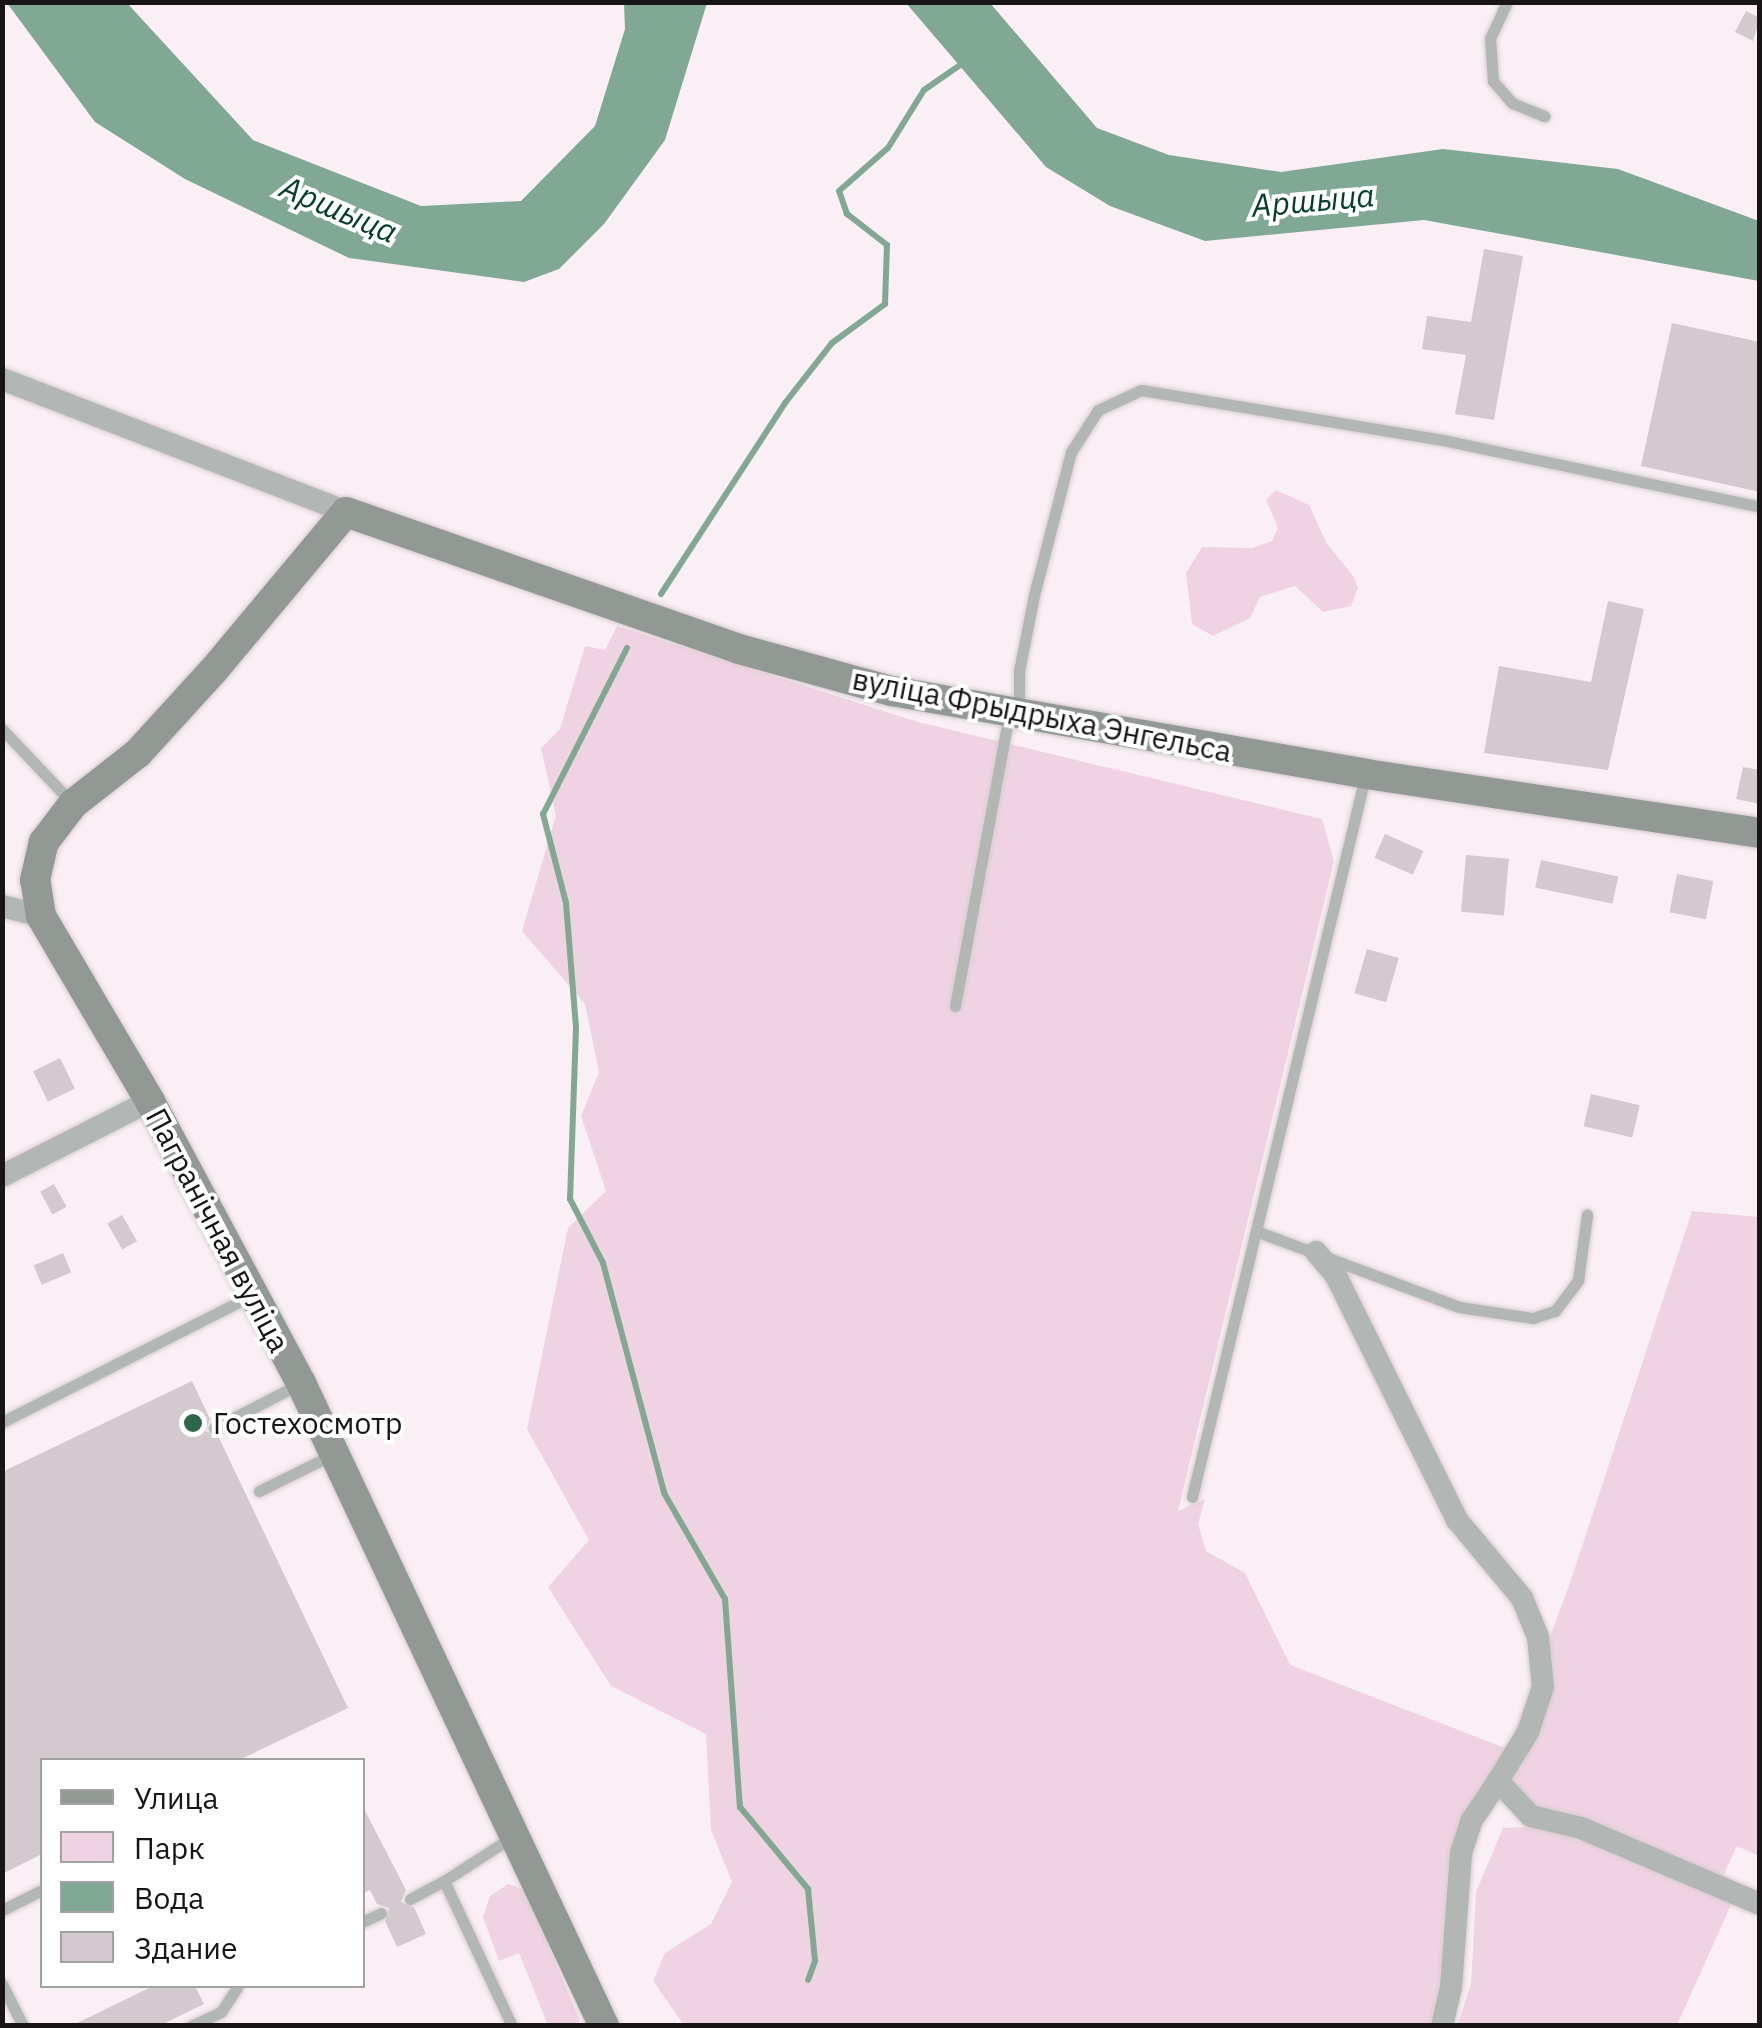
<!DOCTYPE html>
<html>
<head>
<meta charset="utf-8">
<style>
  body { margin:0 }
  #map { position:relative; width:1762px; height:2028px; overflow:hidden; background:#faeff5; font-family:"IBM Plex Sans",sans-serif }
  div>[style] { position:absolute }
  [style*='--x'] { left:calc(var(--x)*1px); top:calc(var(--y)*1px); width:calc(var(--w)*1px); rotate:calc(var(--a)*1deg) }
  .green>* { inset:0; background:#f0d3e3 }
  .water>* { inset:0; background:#80a894 }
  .stream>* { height:6px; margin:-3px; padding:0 3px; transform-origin:3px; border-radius:3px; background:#80a894 }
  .building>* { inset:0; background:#d4c9cf; transform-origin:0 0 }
  .roads { filter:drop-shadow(0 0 2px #d6ccd1) drop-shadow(0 0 2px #d6ccd1) }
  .lane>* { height:11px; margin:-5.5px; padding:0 5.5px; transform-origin:5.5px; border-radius:5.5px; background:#b2b6b4 }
  .street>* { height:22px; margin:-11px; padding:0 11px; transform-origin:11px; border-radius:11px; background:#b2b6b4 }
  .secondary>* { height:30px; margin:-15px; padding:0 15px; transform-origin:15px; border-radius:15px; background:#929995 }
  .dots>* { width:28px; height:28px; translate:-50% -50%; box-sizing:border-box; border:5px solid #fff; border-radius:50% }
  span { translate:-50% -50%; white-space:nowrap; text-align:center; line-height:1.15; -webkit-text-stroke:8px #fff; paint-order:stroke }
  .street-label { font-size:30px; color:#191517 }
  .poi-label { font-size:30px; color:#191517 }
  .left { translate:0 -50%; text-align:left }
  .water-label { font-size:32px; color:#053e2a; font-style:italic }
  .frame { position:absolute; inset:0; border:5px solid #191517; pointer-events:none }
  .legend { position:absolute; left:40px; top:1758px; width:325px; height:230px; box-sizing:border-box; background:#fff; border:2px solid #a3a1a2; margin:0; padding:12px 18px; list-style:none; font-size:30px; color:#191517 }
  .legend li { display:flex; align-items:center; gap:20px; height:50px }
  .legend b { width:50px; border:2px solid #a3a1a2 }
</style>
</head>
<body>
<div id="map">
  <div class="green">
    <div style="clip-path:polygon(1276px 490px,1309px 505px,1327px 544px,1354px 577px,1358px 588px,1351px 606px,1323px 612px,1295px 586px,1260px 597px,1250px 618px,1213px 636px,1192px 624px,1186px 573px,1202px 547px,1252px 548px,1272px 541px,1278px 528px,1266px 500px)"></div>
    <div style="clip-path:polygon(617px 626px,918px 722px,1322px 819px,1334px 861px,1178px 1511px,1205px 1499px,1198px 1524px,1206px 1551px,1245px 1573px,1290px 1665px,1508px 1749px,1570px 1583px,1692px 1211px,1759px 1217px,1759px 1856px,1737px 1846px,1723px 1876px,1585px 1820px,1487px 1798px,1460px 1875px,1435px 2025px,684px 2025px,653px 1981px,665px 1953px,711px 1924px,732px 1882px,711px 1830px,706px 1734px,611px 1686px,548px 1587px,589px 1540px,527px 1429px,568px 1228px,606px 1191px,581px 1116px,599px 1072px,585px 1004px,522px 931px,556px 815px,541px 748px,560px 729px,585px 646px,605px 650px)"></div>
    <div style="clip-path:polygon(1537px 1826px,1584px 1837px,1732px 1903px,1677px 2025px,1457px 2026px,1471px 1984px,1476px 1892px,1503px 1828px)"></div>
    <div style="clip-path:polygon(508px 1884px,525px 1890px,580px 2021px,575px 2025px,547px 2023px,519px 1953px,499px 1961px,483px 1917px,490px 1896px)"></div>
  </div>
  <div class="water">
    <div style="clip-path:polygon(7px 3px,127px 3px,253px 140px,421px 206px,521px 201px,595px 126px,625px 29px,624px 3px,707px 3px,665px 140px,604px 224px,559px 269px,524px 282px,349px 258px,185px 179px,95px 122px)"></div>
    <div style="clip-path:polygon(906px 3px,990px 3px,1097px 128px,1169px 155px,1281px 172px,1443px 149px,1618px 169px,1759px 221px,1759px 281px,1424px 220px,1205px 241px,1110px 206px,1046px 167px)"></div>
  </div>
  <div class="stream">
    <div style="--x:661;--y:594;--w:228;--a:-57"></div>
    <div style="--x:785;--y:403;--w:76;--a:-51.9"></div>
    <div style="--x:832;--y:343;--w:66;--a:-36.3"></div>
    <div style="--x:885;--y:304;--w:59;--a:-88.1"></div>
    <div style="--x:887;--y:245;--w:51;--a:-142.2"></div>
    <div style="--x:847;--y:214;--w:24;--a:-109"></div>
    <div style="--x:839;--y:191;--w:65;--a:-41.3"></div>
    <div style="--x:888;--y:148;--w:68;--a:-58.2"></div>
    <div style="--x:924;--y:90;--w:51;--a:-34.6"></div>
    <div style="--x:627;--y:648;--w:186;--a:116.8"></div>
    <div style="--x:543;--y:814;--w:92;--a:75.5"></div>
    <div style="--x:566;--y:903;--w:125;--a:85.4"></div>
    <div style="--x:576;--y:1028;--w:171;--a:92"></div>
    <div style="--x:570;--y:1199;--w:72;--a:62.7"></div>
    <div style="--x:603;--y:1263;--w:238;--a:75.1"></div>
    <div style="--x:664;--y:1493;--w:122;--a:60.1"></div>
    <div style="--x:725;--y:1599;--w:209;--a:85.9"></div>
    <div style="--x:740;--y:1807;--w:107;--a:50.3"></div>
    <div style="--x:808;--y:1889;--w:72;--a:84.4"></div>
    <div style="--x:815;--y:1961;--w:20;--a:110"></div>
  </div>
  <div class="building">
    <div style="clip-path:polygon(1746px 11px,1760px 18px,1753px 41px,1735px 32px)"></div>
    <div style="clip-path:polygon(1484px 249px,1523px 256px,1494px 420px,1455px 414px,1466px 355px,1422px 349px,1427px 316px,1471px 322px)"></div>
    <div style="clip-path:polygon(1672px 323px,1760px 342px,1760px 492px,1641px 466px)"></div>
    <div style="clip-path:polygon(1608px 601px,1644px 609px,1608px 770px,1484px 753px,1499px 666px,1591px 682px)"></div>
    <div style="clip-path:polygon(1743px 767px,1760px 770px,1760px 804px,1736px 799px)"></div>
    <div style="left:1385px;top:834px;width:42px;height:26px;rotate:24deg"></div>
    <div style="left:1466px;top:855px;width:43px;height:57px;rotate:5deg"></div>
    <div style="left:1541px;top:860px;width:79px;height:28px;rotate:12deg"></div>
    <div style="left:1677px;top:874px;width:37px;height:39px;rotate:11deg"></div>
    <div style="left:1367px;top:949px;width:33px;height:46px;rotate:16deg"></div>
    <div style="left:60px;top:1058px;width:34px;height:30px;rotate:64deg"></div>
    <div style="left:1591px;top:1094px;width:50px;height:33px;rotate:13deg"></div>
    <div style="left:54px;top:1184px;width:26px;height:16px;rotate:61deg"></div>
    <div style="left:122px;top:1215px;width:30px;height:17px;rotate:60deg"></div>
    <div style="left:63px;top:1253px;width:21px;height:32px;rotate:67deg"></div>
    <div style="clip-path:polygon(192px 1381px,210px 1419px,205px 1431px,218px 1436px,348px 1708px,239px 1760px,42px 1760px,42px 1854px,2px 1874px,2px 1472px)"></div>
    <div style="clip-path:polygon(362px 1805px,406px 1890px,401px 1902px,414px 1907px,426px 1934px,397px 1947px,385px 1921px,389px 1908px,377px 1904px,370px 1890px,362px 1894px)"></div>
    <div style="clip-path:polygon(153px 1986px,195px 1986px,204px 2004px,159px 2026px,71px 2026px)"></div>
  </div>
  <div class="roads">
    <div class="lane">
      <div style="--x:1507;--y:2;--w:40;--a:115"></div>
      <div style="--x:1490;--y:38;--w:43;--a:86"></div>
      <div style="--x:1493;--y:81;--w:29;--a:49"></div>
      <div style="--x:1512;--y:103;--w:35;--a:22"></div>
      <div style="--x:1019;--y:712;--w:41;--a:-90"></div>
      <div style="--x:1019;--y:671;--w:77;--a:-78.8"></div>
      <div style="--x:1034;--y:595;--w:148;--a:-75.5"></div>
      <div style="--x:1071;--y:452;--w:50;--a:-57.3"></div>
      <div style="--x:1098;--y:410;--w:47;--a:-24.9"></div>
      <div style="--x:1141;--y:390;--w:306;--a:9.4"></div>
      <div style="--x:1443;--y:440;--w:324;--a:11.9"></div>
      <div style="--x:2;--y:729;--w:103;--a:46.6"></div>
      <div style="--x:955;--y:1006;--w:296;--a:-79.5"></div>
      <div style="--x:1256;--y:1231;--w:217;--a:20.5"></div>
      <div style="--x:1459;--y:1307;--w:75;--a:8.5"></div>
      <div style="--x:1533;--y:1318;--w:23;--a:-18"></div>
      <div style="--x:1555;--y:1311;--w:39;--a:-53"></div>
      <div style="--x:1578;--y:1280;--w:66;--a:-82.1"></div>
      <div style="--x:2;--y:1422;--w:280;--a:-26.9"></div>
      <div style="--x:214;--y:1428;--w:98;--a:-27.3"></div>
      <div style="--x:259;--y:1491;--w:84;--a:-26.3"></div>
      <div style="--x:1192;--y:1497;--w:740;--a:-76.49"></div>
      <div style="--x:410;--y:1899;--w:38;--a:-28"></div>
      <div style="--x:2;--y:1910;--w:45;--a:-26.6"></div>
      <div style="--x:362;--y:1922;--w:21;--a:-25"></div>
      <div style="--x:2;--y:1984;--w:47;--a:63.4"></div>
      <div style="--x:191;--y:2026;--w:33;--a:-25"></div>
      <div style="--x:221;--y:2012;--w:31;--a:-57"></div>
      <div style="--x:512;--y:2026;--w:160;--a:-115.1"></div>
      <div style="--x:444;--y:1881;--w:81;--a:-32.9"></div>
    </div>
    <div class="street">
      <div style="--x:2;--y:379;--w:369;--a:21.1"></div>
      <div style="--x:2;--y:906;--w:40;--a:14.4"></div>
      <div style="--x:2;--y:1176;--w:166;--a:-26.9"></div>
      <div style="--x:1316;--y:1252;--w:31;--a:50"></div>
      <div style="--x:1336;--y:1276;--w:272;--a:63.6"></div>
      <div style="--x:1457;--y:1520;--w:102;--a:50.2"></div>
      <div style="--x:1522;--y:1598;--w:42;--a:67.7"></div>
      <div style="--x:1538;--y:1637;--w:50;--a:84.3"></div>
      <div style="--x:1543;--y:1687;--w:47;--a:108.4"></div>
      <div style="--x:1528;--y:1732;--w:57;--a:121.5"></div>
      <div style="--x:1442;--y:2026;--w:40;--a:-77"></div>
      <div style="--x:1451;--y:1987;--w:134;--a:-85.7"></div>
      <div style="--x:1461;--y:1853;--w:35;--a:-72"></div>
      <div style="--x:1472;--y:1820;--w:47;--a:-56.3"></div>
      <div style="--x:1498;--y:1781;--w:48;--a:46.7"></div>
      <div style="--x:1531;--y:1816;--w:51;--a:13.5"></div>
      <div style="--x:1581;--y:1828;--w:194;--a:23"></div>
    </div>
    <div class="secondary">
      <div style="--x:604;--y:2026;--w:711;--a:-115.23"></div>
      <div style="--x:301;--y:1383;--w:320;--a:-118.2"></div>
      <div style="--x:150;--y:1101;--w:215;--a:-120.5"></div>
      <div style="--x:41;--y:916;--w:36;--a:-99"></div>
      <div style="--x:35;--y:880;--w:39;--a:-77"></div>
      <div style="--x:44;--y:842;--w:48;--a:-52.7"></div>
      <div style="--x:73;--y:804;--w:83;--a:-38.1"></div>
      <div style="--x:138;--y:753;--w:111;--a:-47.6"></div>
      <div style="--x:213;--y:671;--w:207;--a:-50.1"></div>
      <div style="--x:346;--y:512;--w:416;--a:19.2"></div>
      <div style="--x:739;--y:649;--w:159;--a:15.4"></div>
      <div style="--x:892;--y:691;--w:481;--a:9.9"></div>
      <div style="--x:1366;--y:774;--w:398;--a:8.5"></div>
    </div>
  </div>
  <div class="dots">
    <div style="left:193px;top:1423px;background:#2d654d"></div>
  </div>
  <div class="street-label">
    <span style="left:1042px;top:715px;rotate:11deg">вуліца Фрыдрыха Энгельса</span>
    <span style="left:218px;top:1230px;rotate:62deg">Пагранічная вуліца</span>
  </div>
  <div class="poi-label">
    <span class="left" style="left:213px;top:1423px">Гостехосмотр</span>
  </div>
  <div class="water-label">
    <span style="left:1313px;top:200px;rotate:-5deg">Аршыца</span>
    <span style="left:339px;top:209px;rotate:23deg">Аршыца</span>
  </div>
  <div class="frame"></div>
  <ul class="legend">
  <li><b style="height:12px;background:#929995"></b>Улица</li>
  <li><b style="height:28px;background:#f0d3e3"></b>Парк</li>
  <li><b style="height:28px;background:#80a894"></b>Вода</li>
  <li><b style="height:28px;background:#d4c9cf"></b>Здание</li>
  </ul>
</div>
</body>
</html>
